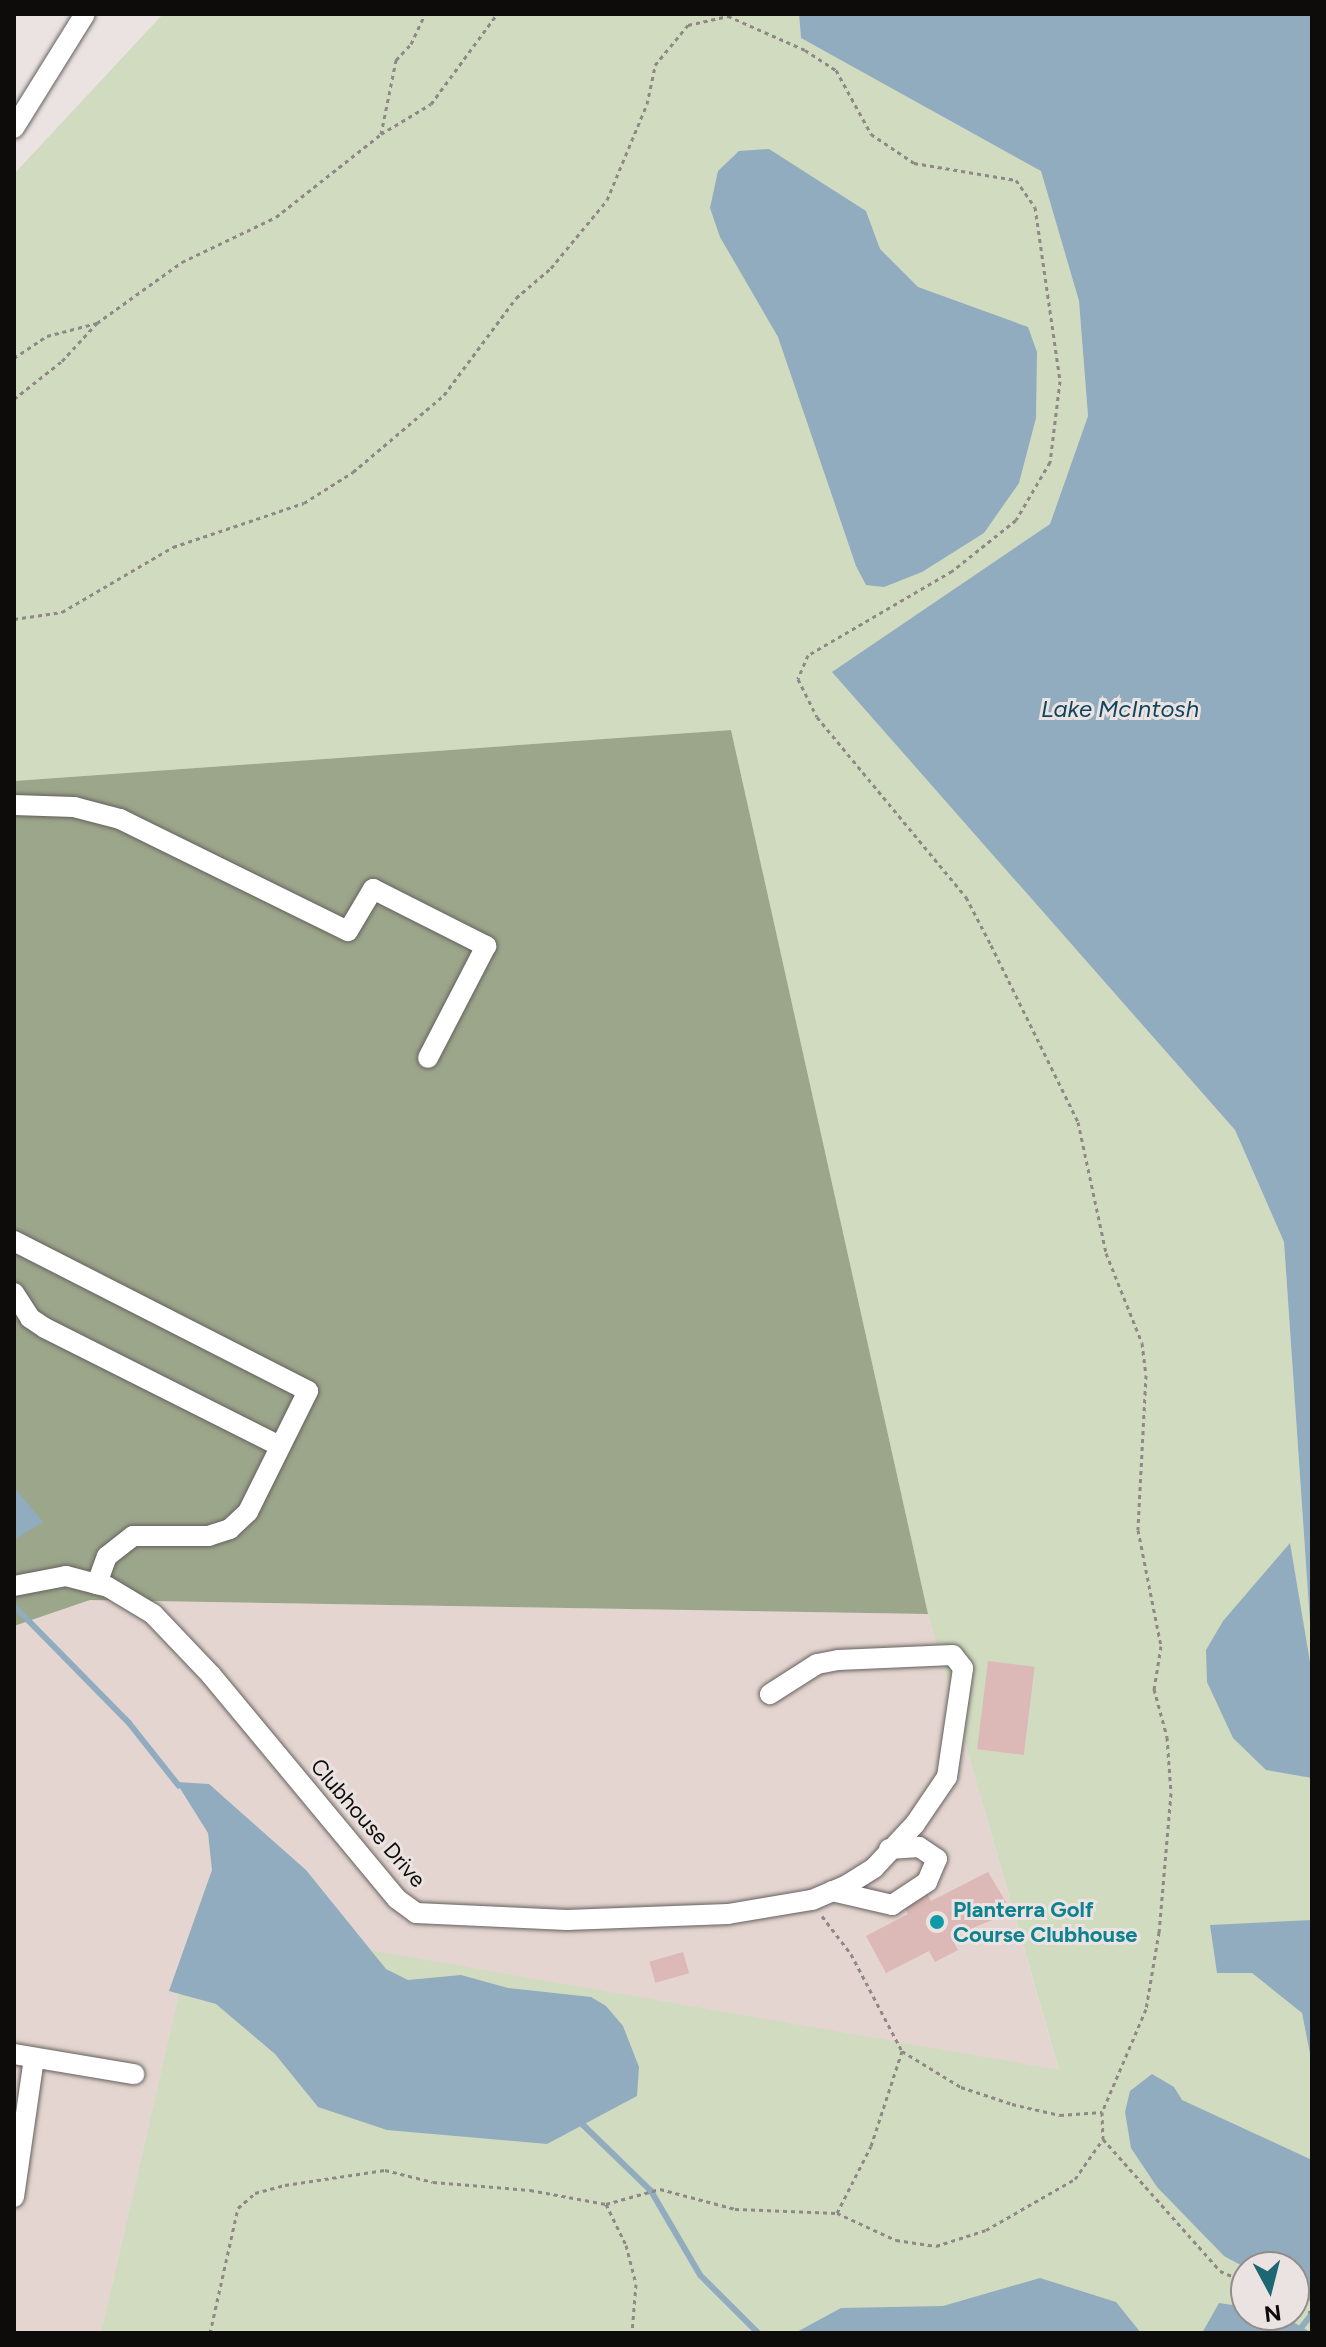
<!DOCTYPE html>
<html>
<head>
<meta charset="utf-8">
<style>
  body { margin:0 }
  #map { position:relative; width:1326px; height:2347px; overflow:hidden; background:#eae3e1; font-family:Figtree,sans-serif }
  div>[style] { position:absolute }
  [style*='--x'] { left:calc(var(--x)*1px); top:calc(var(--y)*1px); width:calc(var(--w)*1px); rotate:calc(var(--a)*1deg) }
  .built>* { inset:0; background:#e4d5d0 }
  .green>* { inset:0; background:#d1dbc0 }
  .forest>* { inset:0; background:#9ca68b }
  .water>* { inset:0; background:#90acbe }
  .stream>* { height:6px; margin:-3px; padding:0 3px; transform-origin:3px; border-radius:3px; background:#90acbe }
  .building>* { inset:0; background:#dcb8b7; transform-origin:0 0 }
  .path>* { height:3px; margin-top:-1.5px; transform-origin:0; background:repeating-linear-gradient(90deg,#8e8987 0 4px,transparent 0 8px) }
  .roads { filter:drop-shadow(0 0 2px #65605e) drop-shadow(0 0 2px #65605e) }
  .minor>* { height:20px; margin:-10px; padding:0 10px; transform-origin:10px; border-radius:10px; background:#fff }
  .dots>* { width:22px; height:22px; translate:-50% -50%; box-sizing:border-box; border:4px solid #eae3e1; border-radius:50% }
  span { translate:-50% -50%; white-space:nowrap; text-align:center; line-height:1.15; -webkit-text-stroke:6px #eae3e1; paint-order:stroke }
  .street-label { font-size:22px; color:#0e0c0b }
  .culture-label { font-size:22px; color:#0d838f; font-weight:700 }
  .left { translate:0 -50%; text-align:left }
  .water-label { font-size:24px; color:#104560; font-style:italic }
  .frame { position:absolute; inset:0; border:16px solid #0e0c0b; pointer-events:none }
  .north { position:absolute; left:1230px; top:2251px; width:80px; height:80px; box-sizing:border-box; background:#eae3e1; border:2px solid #928d8b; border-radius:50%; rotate:173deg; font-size:22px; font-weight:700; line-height:32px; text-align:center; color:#0e0c0b }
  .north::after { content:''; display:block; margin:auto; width:28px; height:36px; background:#1d6673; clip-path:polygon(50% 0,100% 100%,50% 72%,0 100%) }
</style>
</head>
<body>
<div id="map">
  <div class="built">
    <div style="clip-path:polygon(90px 1600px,928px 1614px,1059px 2071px,196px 1921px,101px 2333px,14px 2333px,14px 1626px)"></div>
  </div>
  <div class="green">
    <div style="clip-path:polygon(evenodd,163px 14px,799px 14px,801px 38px,1041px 170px,1079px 301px,1088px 416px,1050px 524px,833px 672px,1235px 1130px,1284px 1242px,1312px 1652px,1312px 1920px,1252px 1973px,1302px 2013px,1312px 2064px,1312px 2333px,101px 2333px,196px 1920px,1059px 2070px,928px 1614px,731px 730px,14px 781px,14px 174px,163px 14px,1246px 2267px,1294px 2267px,1294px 2315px,1246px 2315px,1246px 2267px)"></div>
  </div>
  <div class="forest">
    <div style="clip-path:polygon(731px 730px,928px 1614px,90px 1600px,14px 1626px,14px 781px)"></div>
  </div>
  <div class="water">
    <div style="clip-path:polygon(799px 14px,1312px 14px,1312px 1652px,1284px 1242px,1235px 1130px,832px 672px,1050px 524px,1088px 416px,1079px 301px,1041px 171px,801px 38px)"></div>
    <div style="clip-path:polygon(769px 149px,866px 211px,880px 249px,918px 287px,1028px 327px,1037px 352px,1036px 418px,1019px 483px,984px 533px,922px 572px,884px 587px,866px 585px,856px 566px,778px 337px,720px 237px,710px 208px,718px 171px,739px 151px)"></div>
    <div style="clip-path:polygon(14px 1487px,43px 1522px,14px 1540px)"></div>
    <div style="clip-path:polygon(1290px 1543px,1312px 1674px,1312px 1778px,1266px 1770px,1233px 1738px,1207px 1682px,1206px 1650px,1223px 1621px)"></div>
    <div style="clip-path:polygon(176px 1782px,209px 1784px,306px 1870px,386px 1969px,408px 1980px,461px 1975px,508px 1988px,591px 1997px,606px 2006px,623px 2026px,639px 2067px,637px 2096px,547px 2144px,387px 2130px,318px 2107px,275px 2054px,216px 2004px,169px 1991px,212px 1870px,208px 1833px)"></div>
    <div style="clip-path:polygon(1312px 1920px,1312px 2064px,1302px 2013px,1252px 1973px,1217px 1973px,1210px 1925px)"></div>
    <div style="clip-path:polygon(1152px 2074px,1174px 2087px,1182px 2100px,1312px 2160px,1312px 2302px,1294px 2294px,1294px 2267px,1246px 2268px,1224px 2256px,1157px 2187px,1131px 2148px,1125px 2112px,1130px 2091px)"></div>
    <div style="clip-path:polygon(1040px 2278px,1116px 2302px,1141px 2333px,795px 2333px,841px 2308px,943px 2306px)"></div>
    <div style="clip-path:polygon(1219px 2303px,1246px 2307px,1246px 2315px,1281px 2315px,1312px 2333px,1202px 2333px)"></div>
  </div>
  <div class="stream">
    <div style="--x:14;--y:1606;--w:164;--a:45.5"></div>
    <div style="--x:129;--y:1723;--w:80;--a:51.6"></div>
    <div style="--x:579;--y:2121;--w:100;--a:44.2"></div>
    <div style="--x:651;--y:2191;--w:97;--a:59.7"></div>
    <div style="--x:700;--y:2275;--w:82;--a:45"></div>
    <div style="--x:1297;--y:2333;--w:24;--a:-52"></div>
  </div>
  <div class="building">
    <div style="left:988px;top:1661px;width:47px;height:89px;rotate:7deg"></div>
    <div style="clip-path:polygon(988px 1872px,1012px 1912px,951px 1937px,958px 1950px,935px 1962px,929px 1951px,886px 1973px,866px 1936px,908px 1914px,896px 1891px,920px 1879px,931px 1901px)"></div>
    <div style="left:683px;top:1952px;width:22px;height:35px;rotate:74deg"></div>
  </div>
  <div class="path">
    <div style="--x:381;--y:134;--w:76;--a:-78.5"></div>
    <div style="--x:396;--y:60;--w:22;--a:-47"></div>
    <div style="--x:411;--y:44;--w:33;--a:-65"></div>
    <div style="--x:14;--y:358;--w:40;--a:-34"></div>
    <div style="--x:47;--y:336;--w:52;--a:-14.6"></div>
    <div style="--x:97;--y:323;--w:105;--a:-35.7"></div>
    <div style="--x:182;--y:262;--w:104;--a:-25.6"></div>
    <div style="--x:276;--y:217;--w:134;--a:-38.3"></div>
    <div style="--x:381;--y:134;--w:58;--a:-31"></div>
    <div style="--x:431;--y:104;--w:112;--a:-53.7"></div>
    <div style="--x:14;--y:399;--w:61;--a:-38.4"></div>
    <div style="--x:62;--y:361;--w:52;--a:-47.4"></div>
    <div style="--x:14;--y:619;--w:49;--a:-8.3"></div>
    <div style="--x:62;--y:612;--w:129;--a:-30.4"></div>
    <div style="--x:173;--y:547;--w:138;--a:-18.6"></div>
    <div style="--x:304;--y:503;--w:58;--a:-32.3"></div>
    <div style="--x:353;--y:472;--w:119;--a:-40.2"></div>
    <div style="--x:444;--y:395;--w:121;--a:-53.4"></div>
    <div style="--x:516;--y:298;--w:46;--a:-40.6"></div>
    <div style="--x:551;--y:268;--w:88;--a:-50.5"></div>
    <div style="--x:607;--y:200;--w:104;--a:-67.4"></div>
    <div style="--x:647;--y:104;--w:40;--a:-78"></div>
    <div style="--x:655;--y:65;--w:52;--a:-50.5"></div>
    <div style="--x:688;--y:25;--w:41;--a:-12.7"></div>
    <div style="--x:728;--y:16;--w:84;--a:23.8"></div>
    <div style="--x:805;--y:50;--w:37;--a:33"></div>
    <div style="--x:836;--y:70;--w:73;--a:61.3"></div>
    <div style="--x:871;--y:134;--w:52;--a:34"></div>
    <div style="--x:914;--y:163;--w:103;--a:9.5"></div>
    <div style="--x:1016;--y:180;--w:33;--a:55"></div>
    <div style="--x:1035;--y:207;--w:176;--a:81.8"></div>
    <div style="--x:1060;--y:381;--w:82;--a:97"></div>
    <div style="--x:1050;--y:462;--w:67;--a:120.4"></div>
    <div style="--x:1016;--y:520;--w:82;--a:141.4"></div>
    <div style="--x:952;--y:571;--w:167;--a:149.7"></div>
    <div style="--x:808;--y:655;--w:26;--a:113"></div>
    <div style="--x:798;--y:679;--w:42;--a:63.4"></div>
    <div style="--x:817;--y:717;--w:234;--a:50.4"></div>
    <div style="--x:966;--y:897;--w:54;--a:62.5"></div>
    <div style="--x:991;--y:945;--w:197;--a:63.8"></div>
    <div style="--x:1078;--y:1122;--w:134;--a:77.9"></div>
    <div style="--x:1106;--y:1253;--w:97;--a:68.2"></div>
    <div style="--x:1142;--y:1343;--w:32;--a:83"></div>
    <div style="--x:1146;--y:1375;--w:155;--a:93"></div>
    <div style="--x:1138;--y:1530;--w:118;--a:78.8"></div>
    <div style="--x:1161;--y:1646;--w:44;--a:99.2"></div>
    <div style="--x:1154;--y:1689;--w:50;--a:74.8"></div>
    <div style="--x:1167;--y:1737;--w:56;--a:85.9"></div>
    <div style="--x:1171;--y:1793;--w:140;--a:94.9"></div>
    <div style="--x:1159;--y:1932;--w:78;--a:99.6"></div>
    <div style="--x:1146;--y:2009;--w:112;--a:113.1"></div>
    <div style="--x:1102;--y:2112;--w:27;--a:88"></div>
    <div style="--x:1103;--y:2139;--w:176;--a:48.4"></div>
    <div style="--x:1220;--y:2271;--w:28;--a:23"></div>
    <div style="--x:822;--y:1916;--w:48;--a:52.7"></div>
    <div style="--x:851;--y:1954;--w:110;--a:62.3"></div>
    <div style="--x:902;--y:2051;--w:69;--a:31.4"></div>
    <div style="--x:961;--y:2087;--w:54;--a:18.4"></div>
    <div style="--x:1012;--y:2104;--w:49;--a:12.9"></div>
    <div style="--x:1060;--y:2115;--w:42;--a:-4.1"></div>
    <div style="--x:606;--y:2204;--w:46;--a:64"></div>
    <div style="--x:626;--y:2245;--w:40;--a:75.6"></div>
    <div style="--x:636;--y:2284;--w:49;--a:94.7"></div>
    <div style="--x:837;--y:2213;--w:75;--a:-63.1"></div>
    <div style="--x:871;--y:2146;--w:100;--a:-71.9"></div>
    <div style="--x:1294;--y:2304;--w:20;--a:27"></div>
    <div style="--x:210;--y:2333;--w:128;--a:-77.4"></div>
    <div style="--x:238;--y:2208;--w:23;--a:-41"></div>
    <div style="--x:255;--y:2193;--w:31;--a:-15"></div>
    <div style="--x:285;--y:2185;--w:101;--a:-8.5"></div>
    <div style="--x:385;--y:2170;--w:49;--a:14"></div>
    <div style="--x:433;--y:2182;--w:97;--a:4.7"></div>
    <div style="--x:530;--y:2190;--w:77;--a:10.4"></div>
    <div style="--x:606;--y:2204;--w:56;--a:-15.5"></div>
    <div style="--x:660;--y:2189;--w:78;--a:14.9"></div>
    <div style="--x:735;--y:2209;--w:102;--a:2.2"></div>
    <div style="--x:837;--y:2213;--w:65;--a:24.6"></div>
    <div style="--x:896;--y:2240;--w:40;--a:8.5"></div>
    <div style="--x:936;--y:2246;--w:52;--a:-17.7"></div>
    <div style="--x:986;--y:2230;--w:103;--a:-29.8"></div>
    <div style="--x:1075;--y:2179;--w:49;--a:-55"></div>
  </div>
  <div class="roads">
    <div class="minor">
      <div style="--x:14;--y:128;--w:134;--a:-58.1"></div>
      <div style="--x:14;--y:805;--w:60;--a:1.9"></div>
      <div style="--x:74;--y:807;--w:48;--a:14.6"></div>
      <div style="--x:120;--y:819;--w:254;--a:26.2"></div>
      <div style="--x:348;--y:931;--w:49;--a:-59.2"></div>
      <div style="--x:373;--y:889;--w:127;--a:26.8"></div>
      <div style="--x:486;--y:946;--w:126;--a:117.4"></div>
      <div style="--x:14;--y:1241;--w:330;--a:27"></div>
      <div style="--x:308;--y:1391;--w:135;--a:116.4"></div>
      <div style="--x:248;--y:1512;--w:25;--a:137"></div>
      <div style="--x:230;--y:1529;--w:22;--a:162"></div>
      <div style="--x:209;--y:1536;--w:76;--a:180"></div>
      <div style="--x:133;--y:1536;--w:33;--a:142"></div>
      <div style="--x:107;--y:1556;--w:30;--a:110"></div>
      <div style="--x:14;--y:1293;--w:30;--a:57"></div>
      <div style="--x:30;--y:1318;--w:18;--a:34"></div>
      <div style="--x:45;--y:1328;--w:263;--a:26.7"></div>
      <div style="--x:14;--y:1586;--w:53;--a:-10.9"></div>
      <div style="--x:66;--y:1576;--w:43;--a:14.7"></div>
      <div style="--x:108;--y:1587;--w:52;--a:31"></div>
      <div style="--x:153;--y:1614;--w:84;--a:46.4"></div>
      <div style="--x:211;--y:1675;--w:291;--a:50.3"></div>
      <div style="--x:397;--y:1899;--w:24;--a:36"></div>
      <div style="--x:416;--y:1913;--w:151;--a:2.7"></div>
      <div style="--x:567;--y:1920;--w:161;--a:-2.1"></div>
      <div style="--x:728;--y:1914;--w:85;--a:-9.5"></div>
      <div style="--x:812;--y:1900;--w:38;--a:-23"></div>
      <div style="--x:847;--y:1885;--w:32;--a:-32"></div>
      <div style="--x:874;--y:1868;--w:60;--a:-47"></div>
      <div style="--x:915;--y:1824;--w:57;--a:-55.8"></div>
      <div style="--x:947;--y:1777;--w:110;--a:-81.6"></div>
      <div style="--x:963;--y:1668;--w:16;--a:-128"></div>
      <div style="--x:953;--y:1655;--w:115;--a:177.5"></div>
      <div style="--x:838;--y:1660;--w:21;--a:169"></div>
      <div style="--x:817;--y:1664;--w:56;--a:147.4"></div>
      <div style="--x:832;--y:1891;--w:62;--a:13.1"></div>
      <div style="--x:892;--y:1905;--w:42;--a:-33.3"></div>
      <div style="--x:927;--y:1882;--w:25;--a:-67"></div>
      <div style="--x:937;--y:1859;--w:22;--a:-146"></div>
      <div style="--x:919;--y:1847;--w:30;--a:176"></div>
      <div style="--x:14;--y:2054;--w:122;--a:9.5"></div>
      <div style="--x:14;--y:2197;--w:140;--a:-81.8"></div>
    </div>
  </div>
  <div class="dots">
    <div style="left:937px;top:1922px;background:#0f9aa8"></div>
  </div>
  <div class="street-label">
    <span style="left:368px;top:1823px;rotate:49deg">Clubhouse Drive</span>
  </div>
  <div class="culture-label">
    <span class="left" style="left:953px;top:1922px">Planterra Golf<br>Course Clubhouse</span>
  </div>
  <div class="water-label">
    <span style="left:1120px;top:709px">Lake McIntosh</span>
  </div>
  <div class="frame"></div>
  <div class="north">N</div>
</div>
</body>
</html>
